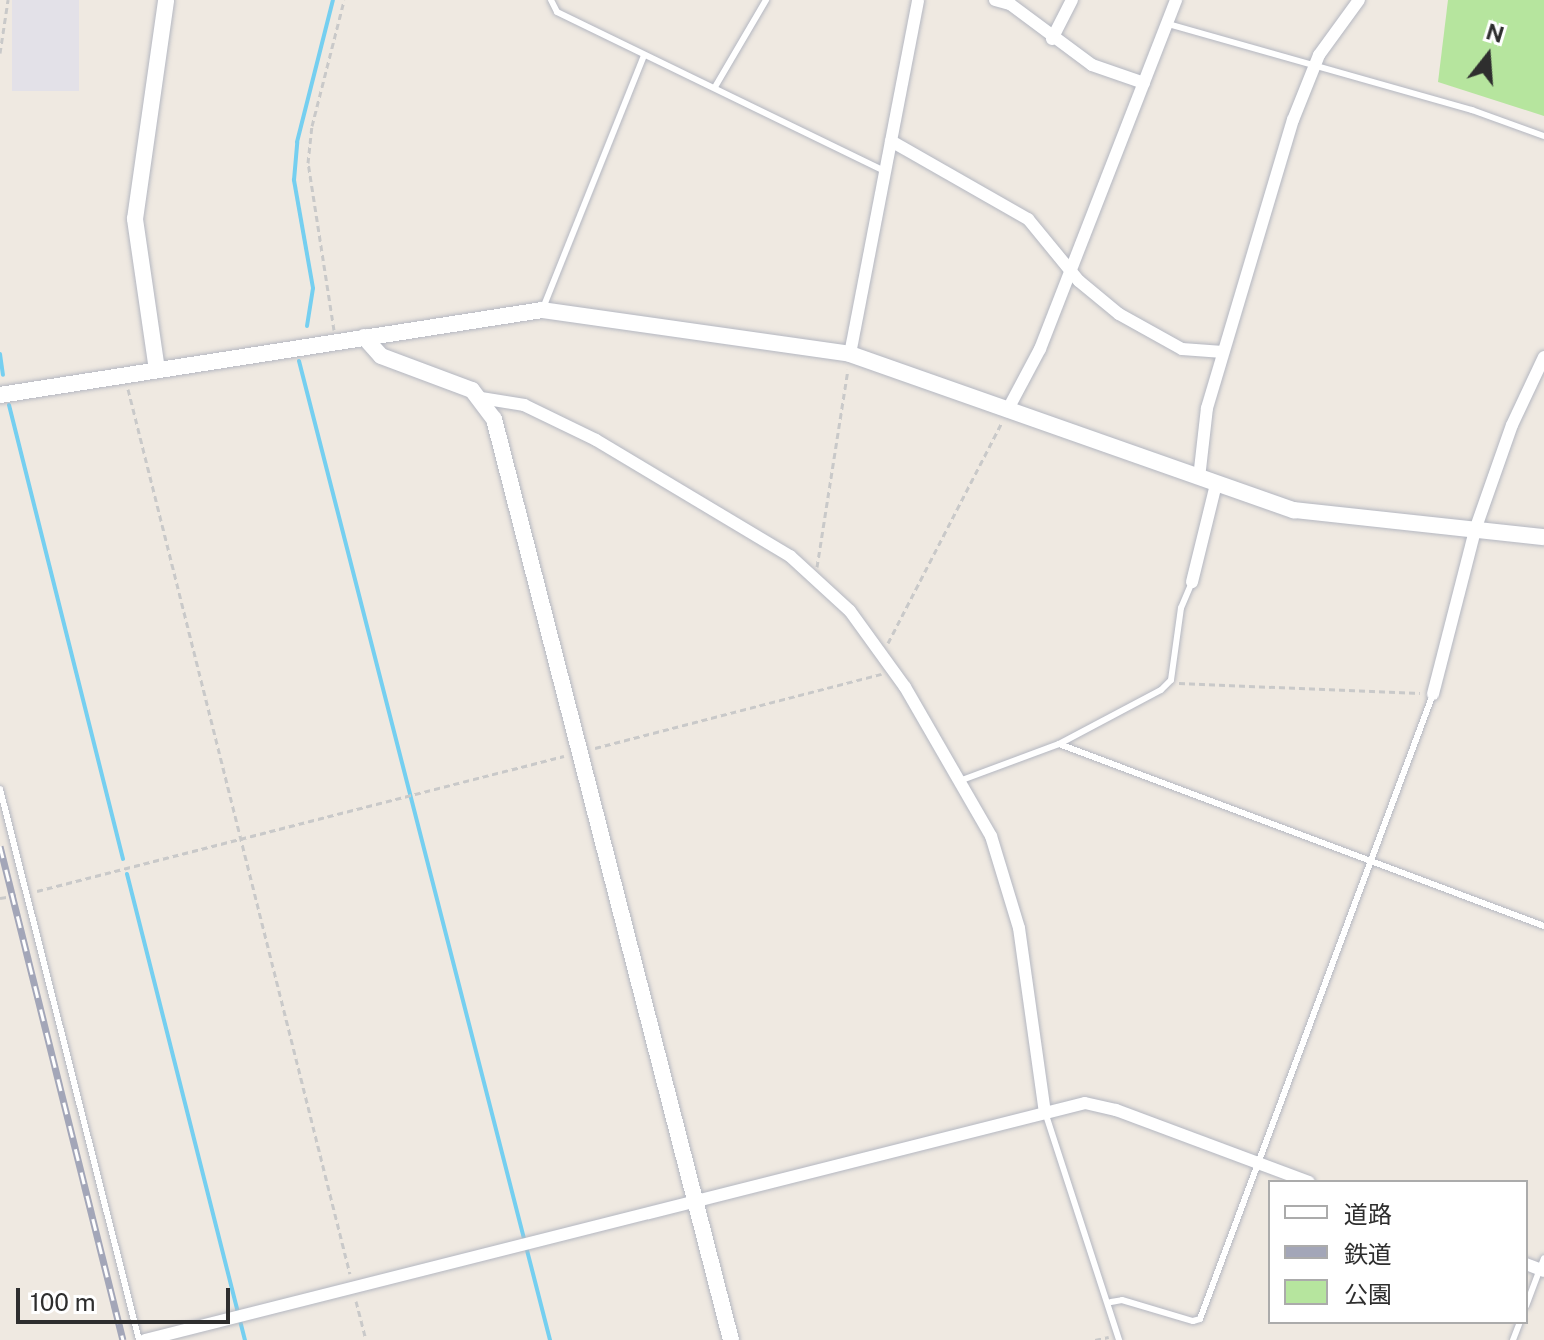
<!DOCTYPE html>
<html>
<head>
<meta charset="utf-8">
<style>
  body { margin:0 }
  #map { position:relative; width:1544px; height:1340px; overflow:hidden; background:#efe9e1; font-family:"Public Sans","Noto Sans JP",sans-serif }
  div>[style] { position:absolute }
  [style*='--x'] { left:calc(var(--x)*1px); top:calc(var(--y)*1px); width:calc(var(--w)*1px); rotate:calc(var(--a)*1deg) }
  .industrial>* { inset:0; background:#e3e1e8; transform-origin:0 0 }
  .green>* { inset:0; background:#b6e59e }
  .stream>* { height:4px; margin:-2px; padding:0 2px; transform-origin:2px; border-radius:2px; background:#75cff0 }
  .path>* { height:3px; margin-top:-1.5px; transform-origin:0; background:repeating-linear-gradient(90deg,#c9c9c9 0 6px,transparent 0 10px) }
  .roads { filter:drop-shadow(0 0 2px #b4b7c1) drop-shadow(0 0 2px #b4b7c1) }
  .service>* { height:6px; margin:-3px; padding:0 3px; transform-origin:3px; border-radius:3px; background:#fff }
  .minor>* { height:12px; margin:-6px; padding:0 6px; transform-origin:6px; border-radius:6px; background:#fff }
  .tertiary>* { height:16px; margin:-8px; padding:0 8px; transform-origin:8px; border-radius:8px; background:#fff }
  .rail>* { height:7px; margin-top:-3.5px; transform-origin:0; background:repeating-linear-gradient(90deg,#fff 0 12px,#a3a6b8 0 24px); box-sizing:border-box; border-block:2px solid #a3a6b8 }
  span { translate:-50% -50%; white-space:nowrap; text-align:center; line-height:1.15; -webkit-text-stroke:8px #fff; paint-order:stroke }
  .legend { position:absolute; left:1268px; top:1180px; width:260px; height:144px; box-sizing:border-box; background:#fff; border:2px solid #ababab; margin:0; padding:10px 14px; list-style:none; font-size:24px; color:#2e2e2e }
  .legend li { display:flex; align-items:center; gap:16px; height:40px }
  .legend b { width:40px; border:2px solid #ababab }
  .north { position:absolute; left:1448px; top:16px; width:80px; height:80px; -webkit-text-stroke:6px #fff; paint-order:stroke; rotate:17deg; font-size:22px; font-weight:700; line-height:32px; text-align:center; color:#2e2e2e }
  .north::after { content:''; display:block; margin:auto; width:28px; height:36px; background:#2e2e2e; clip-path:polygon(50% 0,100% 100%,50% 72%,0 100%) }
  .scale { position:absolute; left:16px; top:1288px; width:214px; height:36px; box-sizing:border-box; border:4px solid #2e2e2e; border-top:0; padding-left:10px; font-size:24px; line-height:28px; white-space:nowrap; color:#2e2e2e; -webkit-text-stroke:6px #fff; paint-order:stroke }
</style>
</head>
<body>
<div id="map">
  <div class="industrial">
    <div style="left:12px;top:0;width:67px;height:91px"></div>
  </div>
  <div class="green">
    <div style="clip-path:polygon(1448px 0,1544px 0,1544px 116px,1438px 82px)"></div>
  </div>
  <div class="stream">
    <div style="--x:307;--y:326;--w:38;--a:-81"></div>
    <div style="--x:313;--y:288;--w:110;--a:-100"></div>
    <div style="--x:294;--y:180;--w:38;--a:-85"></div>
    <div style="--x:297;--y:142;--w:146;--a:-75.8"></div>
    <div style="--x:0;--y:354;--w:21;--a:82"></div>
    <div style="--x:299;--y:361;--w:1011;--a:75.62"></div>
    <div style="--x:9;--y:405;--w:468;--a:75.9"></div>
    <div style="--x:127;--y:874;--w:481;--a:75.8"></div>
  </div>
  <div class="path">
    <div style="--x:0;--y:53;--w:54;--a:-81.4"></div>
    <div style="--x:334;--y:330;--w:169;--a:-98.8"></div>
    <div style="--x:308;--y:163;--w:37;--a:-84"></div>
    <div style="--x:312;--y:126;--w:130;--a:-75.7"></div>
    <div style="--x:128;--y:389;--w:912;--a:75.92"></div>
    <div style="--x:817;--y:567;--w:200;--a:-81.1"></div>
    <div style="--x:888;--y:643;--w:249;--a:-62.7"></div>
    <div style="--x:1179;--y:683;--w:241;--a:2.4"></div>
    <div style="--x:595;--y:748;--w:296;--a:-14.5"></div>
    <div style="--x:37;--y:891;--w:544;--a:-14.37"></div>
    <div style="--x:0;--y:898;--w:18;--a:-9"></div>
    <div style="--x:356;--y:1301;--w:40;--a:75.6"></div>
    <div style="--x:1095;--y:1340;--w:14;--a:-12"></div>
  </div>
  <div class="roads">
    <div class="service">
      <div style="--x:551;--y:0;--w:13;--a:63"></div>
      <div style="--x:557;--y:12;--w:364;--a:25.9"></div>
      <div style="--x:1168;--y:24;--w:316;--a:15.8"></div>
      <div style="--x:1472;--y:110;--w:77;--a:19.9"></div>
      <div style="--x:715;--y:87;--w:101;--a:-59.6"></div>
      <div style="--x:543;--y:308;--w:272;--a:-68.2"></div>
      <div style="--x:1059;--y:744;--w:518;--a:20.57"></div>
      <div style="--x:962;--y:780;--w:103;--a:-20.4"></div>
      <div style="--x:1059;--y:744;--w:115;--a:-27.9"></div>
      <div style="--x:1161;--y:690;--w:14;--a:-45"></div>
      <div style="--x:1171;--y:680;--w:73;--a:-82.1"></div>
      <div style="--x:1181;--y:608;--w:28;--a:-67"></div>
      <div style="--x:0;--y:789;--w:568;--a:75.84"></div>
      <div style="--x:1045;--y:1112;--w:240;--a:72"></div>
      <div style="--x:1111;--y:1302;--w:11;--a:-10"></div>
      <div style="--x:1122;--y:1300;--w:74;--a:16.5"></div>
      <div style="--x:1193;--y:1321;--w:7;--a:-16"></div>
      <div style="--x:1200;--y:1319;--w:667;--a:-69.55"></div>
      <div style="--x:1526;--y:1306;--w:51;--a:-69.4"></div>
      <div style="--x:1513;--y:1340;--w:19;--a:-69"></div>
    </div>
    <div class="minor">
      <div style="--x:995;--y:0;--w:16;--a:15"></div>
      <div style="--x:1010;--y:4;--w:102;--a:36.6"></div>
      <div style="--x:1092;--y:65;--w:55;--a:19.1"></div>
      <div style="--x:1052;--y:39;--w:44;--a:-62.9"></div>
      <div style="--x:891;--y:141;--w:158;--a:29.7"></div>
      <div style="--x:1028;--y:219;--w:80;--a:50.6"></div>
      <div style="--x:1079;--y:281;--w:52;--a:39.5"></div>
      <div style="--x:1119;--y:314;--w:72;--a:29.1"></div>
      <div style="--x:1182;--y:349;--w:41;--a:4.2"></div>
      <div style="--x:850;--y:354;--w:360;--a:-79.1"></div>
      <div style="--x:481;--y:398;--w:44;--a:9.2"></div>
      <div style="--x:524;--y:405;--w:80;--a:25.9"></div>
      <div style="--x:596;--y:440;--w:226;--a:30.9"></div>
      <div style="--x:790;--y:556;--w:81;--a:42.5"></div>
      <div style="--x:850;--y:611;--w:94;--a:54.1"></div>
      <div style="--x:905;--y:687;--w:172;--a:60"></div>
      <div style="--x:991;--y:836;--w:96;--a:73.1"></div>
      <div style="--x:1019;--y:928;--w:186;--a:82"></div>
      <div style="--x:1007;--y:411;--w:70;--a:-62"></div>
      <div style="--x:1040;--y:349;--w:375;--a:-68.7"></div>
      <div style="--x:1199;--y:478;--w:70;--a:-83.5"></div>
      <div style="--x:1207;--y:408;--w:301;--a:-73.4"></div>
      <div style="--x:1293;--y:120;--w:70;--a:-68.2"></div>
      <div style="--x:1319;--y:55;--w:68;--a:-54"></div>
      <div style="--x:1192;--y:582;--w:101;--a:-76.2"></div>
      <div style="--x:1433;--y:694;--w:169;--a:-75.6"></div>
      <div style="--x:1475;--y:530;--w:111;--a:-70.6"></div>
      <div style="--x:1512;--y:425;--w:75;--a:-64.8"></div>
      <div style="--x:1526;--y:1264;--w:19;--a:21"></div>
      <div style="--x:145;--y:1340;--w:969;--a:-14.15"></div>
      <div style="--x:1085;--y:1103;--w:32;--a:13"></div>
      <div style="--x:1116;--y:1110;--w:206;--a:20.5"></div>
    </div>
    <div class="tertiary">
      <div style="--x:364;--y:337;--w:25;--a:48"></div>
      <div style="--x:381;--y:356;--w:97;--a:20.5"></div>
      <div style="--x:472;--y:390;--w:36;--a:53"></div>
      <div style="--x:494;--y:419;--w:951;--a:75.57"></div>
      <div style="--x:157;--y:370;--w:153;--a:-98.3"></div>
      <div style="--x:135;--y:219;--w:221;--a:-81.9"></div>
      <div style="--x:0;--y:395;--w:549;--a:-8.91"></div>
      <div style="--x:542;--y:310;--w:311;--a:8.1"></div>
      <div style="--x:850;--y:354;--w:471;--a:19.4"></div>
      <div style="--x:1294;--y:510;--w:251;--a:6.2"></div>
    </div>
  </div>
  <div class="rail">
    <div style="--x:0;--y:846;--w:509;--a:76.02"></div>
  </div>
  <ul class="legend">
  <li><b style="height:10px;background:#fff"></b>道路</li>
  <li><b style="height:10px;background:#a3a6b8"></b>鉄道</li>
  <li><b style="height:22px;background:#b6e59e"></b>公園</li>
  </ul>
  <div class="north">N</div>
  <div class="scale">100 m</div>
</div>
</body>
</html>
